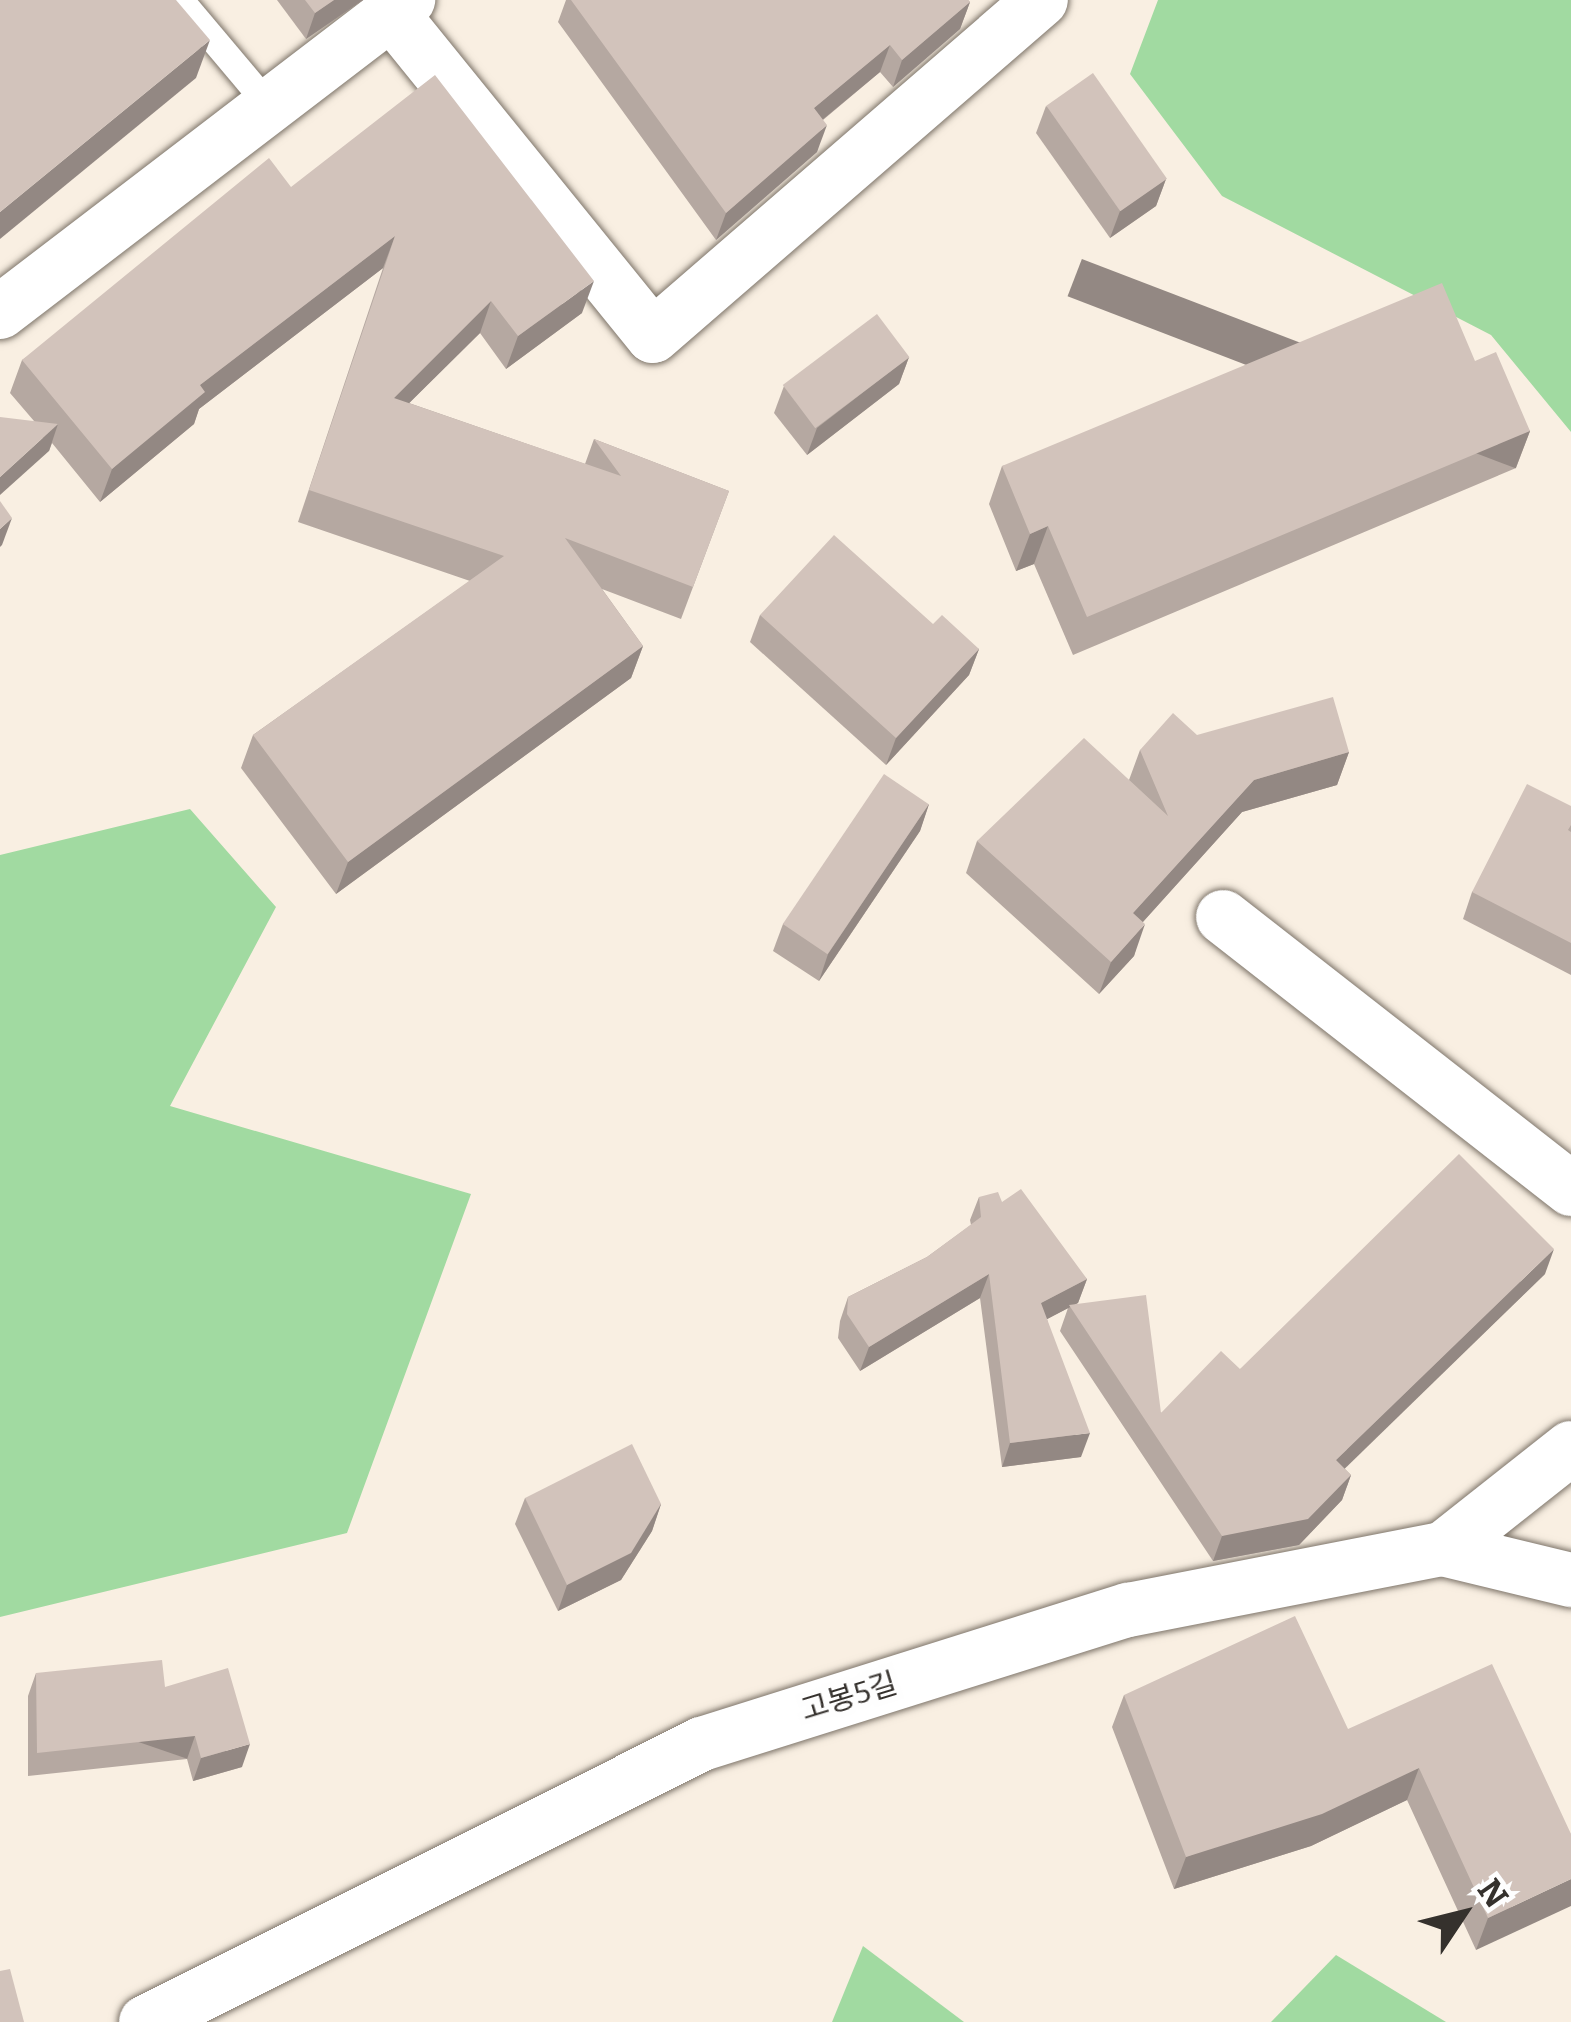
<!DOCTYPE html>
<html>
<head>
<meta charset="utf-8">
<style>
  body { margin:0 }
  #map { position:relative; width:1571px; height:2022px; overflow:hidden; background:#f9efe2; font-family:Bitter,"Noto Sans KR",serif }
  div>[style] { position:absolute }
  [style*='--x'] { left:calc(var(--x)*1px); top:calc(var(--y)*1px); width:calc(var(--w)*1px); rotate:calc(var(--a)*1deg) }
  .green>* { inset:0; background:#a1daa1 }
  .roads { filter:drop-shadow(0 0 3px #7e756a) drop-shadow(0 0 3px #7e756a) }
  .lane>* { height:27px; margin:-13.5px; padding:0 13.5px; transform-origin:13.5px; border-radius:13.5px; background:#fff }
  .street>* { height:54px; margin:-27px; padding:0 27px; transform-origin:27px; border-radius:27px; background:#fff }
  .wall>* { inset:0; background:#b5a8a1 }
  .shaded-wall>* { inset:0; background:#938883; transform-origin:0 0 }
  .building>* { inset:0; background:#d2c3bb; transform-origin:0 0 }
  span { translate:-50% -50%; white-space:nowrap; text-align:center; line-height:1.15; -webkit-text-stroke:12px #fefefe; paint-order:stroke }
  .street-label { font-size:30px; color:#35312d }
  .north { position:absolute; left:1403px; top:1854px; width:120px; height:120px; -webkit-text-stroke:9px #fefefe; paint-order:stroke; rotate:55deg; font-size:33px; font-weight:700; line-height:48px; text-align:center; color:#35312d }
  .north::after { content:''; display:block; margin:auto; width:42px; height:54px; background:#35312d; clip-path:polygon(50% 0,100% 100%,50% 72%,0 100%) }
</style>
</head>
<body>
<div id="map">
  <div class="green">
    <div style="clip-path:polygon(1158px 0,1571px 0,1571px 432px,1491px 335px,1222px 196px,1130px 74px)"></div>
    <div style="clip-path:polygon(190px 809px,276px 907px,170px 1106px,471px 1194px,347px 1533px,0 1617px,0 855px)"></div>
    <div style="clip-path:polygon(863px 1946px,964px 2022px,832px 2022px)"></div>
    <div style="clip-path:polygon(1336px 1955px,1446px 2022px,1271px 2022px)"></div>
  </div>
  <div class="roads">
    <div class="lane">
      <div style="--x:180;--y:0;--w:140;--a:49.9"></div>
    </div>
    <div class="street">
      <div style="--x:392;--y:14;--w:414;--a:51"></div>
      <div style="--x:653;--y:336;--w:513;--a:-40.89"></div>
      <div style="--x:0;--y:312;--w:514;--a:-37.41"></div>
      <div style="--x:1223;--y:917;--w:442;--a:38"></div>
      <div style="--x:1443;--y:1549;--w:132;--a:13.6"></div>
      <div style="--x:146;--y:2022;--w:622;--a:-26.57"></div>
      <div style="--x:702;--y:1744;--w:447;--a:-17.5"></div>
      <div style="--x:1128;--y:1610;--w:321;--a:-11"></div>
      <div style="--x:1443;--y:1549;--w:163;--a:-38.3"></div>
    </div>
  </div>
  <div class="wall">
    <div style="clip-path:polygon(277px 0,363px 0,306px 39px)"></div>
    <div style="clip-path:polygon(566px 0,968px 0,970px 2px,960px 29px,893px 87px,880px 72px,823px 120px,817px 152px,716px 240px,558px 22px)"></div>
    <div style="clip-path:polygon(1046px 106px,1166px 179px,1156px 206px,1110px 238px,1036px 133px)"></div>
    <div style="clip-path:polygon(291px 187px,582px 313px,506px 369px,480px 333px,409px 403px,585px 464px,594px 439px,729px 491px,681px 619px,602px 589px,643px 646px,631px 678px,336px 894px,241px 768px,253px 735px,470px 581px,298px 522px,383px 268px,199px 409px,194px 424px,100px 502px,52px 443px,49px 451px,34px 421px,10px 393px,22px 360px)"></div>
    <div style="clip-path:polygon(909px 357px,899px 384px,807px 455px,774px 413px,784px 386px)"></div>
    <div style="clip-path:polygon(1475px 361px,1530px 431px,1516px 468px,1073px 655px,1034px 564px,1016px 571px,989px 504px,1002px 466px)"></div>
    <div style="clip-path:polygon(760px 615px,933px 624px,979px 649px,969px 675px,886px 765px,750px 642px)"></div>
    <div style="clip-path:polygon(1197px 735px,1349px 752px,1337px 785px,1242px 812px,1143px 922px,1134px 956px,1099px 994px,966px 873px,977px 841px,1129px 780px,1140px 750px)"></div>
    <div style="clip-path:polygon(929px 804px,920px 831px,819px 981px,773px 951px,783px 924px)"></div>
    <div style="clip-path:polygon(1571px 806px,1571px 975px,1463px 919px,1472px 892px)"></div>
    <div style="clip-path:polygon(979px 1197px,1002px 1202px,1087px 1279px,1078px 1303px,1075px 1304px,1161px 1413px,1240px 1369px,1545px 1274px,1344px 1468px,1351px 1475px,1342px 1500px,1299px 1545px,1213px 1561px,1060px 1331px,1068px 1308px,1047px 1319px,1081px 1457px,1002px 1467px,980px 1298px,860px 1371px,838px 1338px,840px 1321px,848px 1297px,927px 1257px,971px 1225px,970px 1220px)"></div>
    <div style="clip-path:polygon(525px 1498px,661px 1504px,652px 1531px,621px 1580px,558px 1611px,515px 1524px)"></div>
    <div style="clip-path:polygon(36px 1673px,165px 1687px,242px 1767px,193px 1781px,187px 1759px,28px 1776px,28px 1696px)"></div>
    <div style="clip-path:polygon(1124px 1695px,1348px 1729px,1571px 1834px,1476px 1950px,1407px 1800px,1311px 1846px,1174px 1889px,1112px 1727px)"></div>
  </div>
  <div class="shaded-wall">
    <div style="clip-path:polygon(334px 0,363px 0,306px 39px,315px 13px)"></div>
    <div style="clip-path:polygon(970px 2px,960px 29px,893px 87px,902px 60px)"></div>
    <div style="clip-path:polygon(210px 40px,196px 78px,0 239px,0 212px)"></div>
    <div style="clip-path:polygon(890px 45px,880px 72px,804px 135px,814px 108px)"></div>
    <div style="clip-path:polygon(827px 125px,817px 152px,716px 240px,726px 213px)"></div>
    <div style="clip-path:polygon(1166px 179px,1156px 206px,1110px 238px,1120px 211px)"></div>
    <div style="clip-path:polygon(395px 236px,383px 268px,199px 409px,194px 424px,100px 502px,112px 469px,200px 385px)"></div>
    <div style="clip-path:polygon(594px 281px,582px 313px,506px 369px,518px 336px)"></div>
    <div style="clip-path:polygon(491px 301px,480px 333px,382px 430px,394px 398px)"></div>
    <div style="clip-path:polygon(909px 357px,899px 384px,807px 455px,817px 428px)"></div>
    <div style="clip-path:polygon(58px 424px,49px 451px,0 495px,0 477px)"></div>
    <div style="left:1530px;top:431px;width:40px;height:480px;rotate:111deg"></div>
    <div style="clip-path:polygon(12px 518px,2px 545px,0 547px,0 529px)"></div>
    <div style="clip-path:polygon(1048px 526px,1034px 564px,1016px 571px,1030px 534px)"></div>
    <div style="clip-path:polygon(643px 646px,631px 678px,336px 894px,348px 862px)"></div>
    <div style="clip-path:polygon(979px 649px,969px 675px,886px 765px,896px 738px)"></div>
    <div style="clip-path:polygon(1349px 752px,1337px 785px,1242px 812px,1122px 945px,1133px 913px,1254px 780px)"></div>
    <div style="clip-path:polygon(929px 804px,920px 831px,819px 981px,828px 954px)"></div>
    <div style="clip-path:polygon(1145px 924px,1134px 956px,1099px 994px,1111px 962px)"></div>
    <div style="clip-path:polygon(1554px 1249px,1545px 1274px,1327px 1486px,1336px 1460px)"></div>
    <div style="clip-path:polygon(989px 1274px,980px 1298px,860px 1371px,869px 1347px)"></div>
    <div style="clip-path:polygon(1087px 1279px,1078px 1303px,1032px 1327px,1041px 1303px)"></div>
    <div style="clip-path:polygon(1090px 1433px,1081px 1457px,1002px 1467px,1010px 1443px)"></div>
    <div style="clip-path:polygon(1351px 1475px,1342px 1500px,1299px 1545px,1213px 1561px,1222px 1536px)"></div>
    <div style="clip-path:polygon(661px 1504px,652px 1531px,621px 1580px,558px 1611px,567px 1585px)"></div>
    <div style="left:195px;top:1736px;width:24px;height:159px;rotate:109deg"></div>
    <div style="clip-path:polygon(250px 1744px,242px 1767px,193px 1781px,201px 1758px)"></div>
    <div style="clip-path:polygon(1419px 1768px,1407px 1800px,1311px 1846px,1174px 1889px,1186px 1857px)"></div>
    <div style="clip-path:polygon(1571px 1879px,1571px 1906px,1476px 1950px,1488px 1918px)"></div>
  </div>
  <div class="building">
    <div style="clip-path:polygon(0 0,176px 0,210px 40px,0 212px)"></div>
    <div style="clip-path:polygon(305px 0,334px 0,315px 13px)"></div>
    <div style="clip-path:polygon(571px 0,968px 0,970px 2px,902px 60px,890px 45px,814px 108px,827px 125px,726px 213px)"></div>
    <div style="left:1093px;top:73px;width:129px;height:57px;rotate:55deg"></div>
    <div style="clip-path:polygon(435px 75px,594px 281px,518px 336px,491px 301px,394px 398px,621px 476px,594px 439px,729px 491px,693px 587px,565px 538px,643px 646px,348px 862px,253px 735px,504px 556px,309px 490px,395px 236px,200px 385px,205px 392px,112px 469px,22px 360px,269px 158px,291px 187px)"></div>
    <div style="clip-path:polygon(1442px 283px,1475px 361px,1496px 352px,1530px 431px,1087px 617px,1048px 526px,1030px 534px,1002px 466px)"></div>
    <div style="left:877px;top:314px;width:54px;height:118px;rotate:53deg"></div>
    <div style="clip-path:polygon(0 417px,58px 424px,0 477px)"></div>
    <div style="clip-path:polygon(0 501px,12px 518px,0 529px)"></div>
    <div style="clip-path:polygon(834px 535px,933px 624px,942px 615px,979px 649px,896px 738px,760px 615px)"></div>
    <div style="clip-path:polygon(1333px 697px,1349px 752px,1254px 780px,1133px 913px,1145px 924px,1111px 962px,977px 841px,1084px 738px,1168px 816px,1140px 750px,1173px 713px,1197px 735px)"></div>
    <div style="left:884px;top:774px;width:54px;height:181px;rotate:34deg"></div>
    <div style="clip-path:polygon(1527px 784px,1571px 806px,1571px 825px,1568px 830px,1571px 832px,1571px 943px,1472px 892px)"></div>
    <div style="clip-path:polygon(1459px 1154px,1554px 1249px,1336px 1460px,1351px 1475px,1308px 1519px,1222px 1536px,1069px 1305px,1146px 1295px,1161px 1413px,1221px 1351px,1240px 1369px)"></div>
    <div style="clip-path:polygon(1021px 1189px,1087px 1279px,1041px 1303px,1090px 1433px,1010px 1443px,989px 1274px,869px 1347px,847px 1314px,848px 1297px,927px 1257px,981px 1217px,979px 1197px,998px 1192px,1002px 1202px)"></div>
    <div style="clip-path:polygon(632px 1444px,661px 1504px,631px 1553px,567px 1585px,525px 1498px)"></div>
    <div style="clip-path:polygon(1295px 1616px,1348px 1729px,1492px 1664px,1571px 1834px,1571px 1879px,1488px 1918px,1419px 1768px,1322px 1814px,1186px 1857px,1124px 1695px)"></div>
    <div style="clip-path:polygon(162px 1660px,165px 1687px,228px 1668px,250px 1744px,201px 1758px,195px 1736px,37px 1753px,36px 1673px)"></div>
    <div style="clip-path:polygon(10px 1969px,24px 2022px,0 2022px,0 1971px)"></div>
  </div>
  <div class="street-label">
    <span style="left:849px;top:1697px;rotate:-17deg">고봉5길</span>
  </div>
  <div class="north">N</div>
</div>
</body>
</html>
